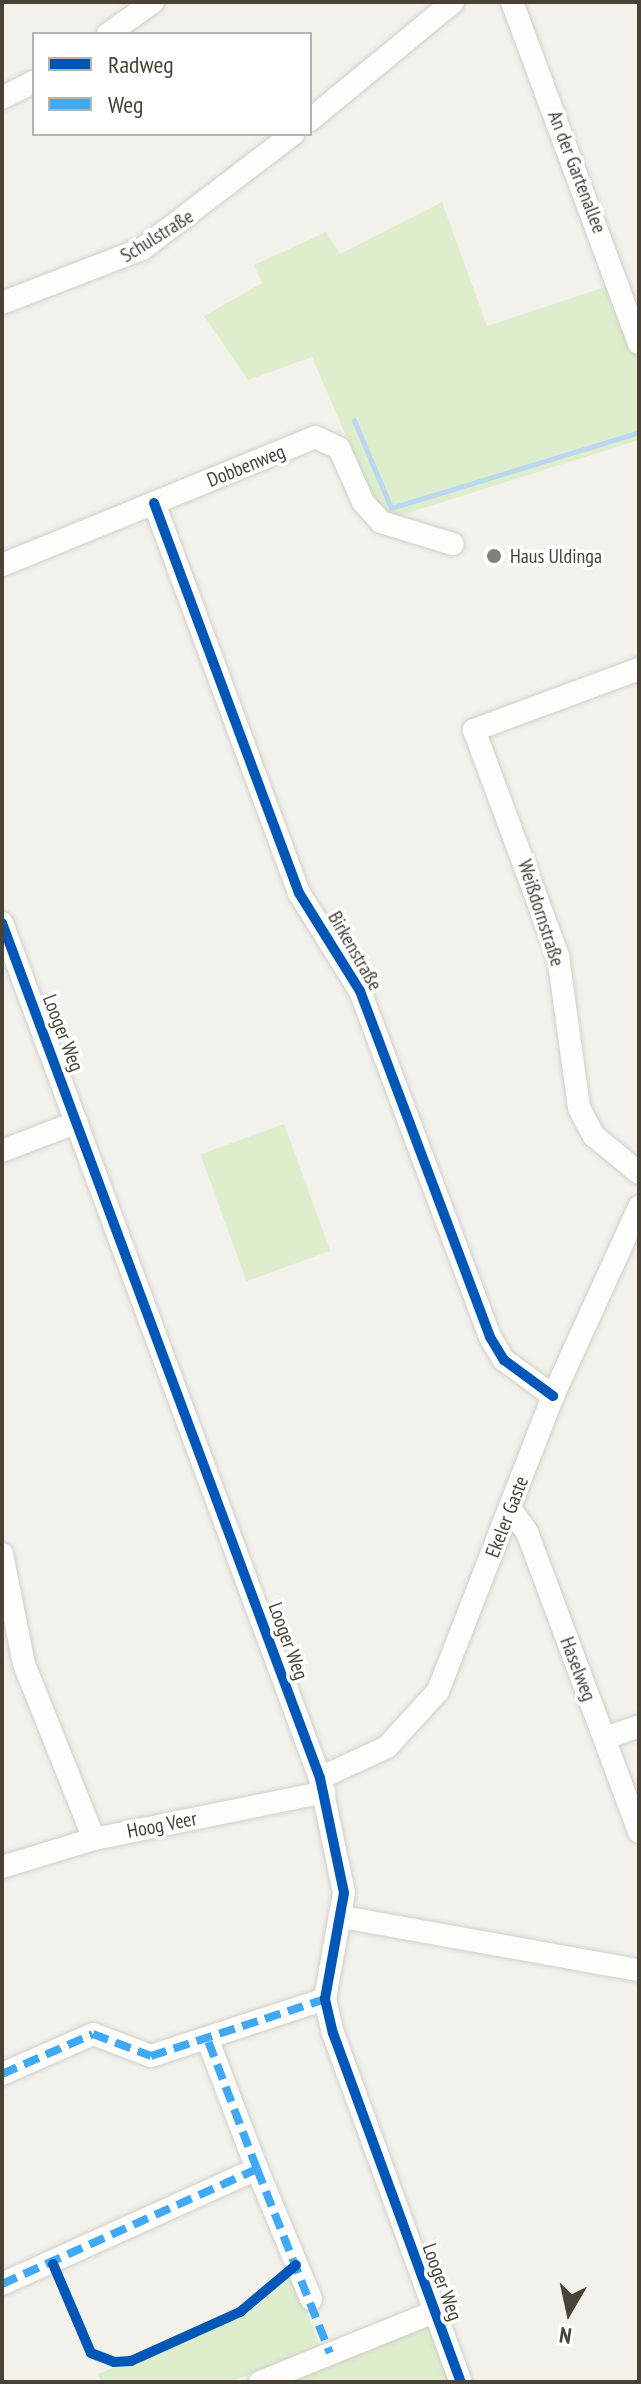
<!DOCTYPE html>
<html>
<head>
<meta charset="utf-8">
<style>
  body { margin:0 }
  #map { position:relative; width:641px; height:2384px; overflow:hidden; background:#f2f1ec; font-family:"PT Sans Narrow",sans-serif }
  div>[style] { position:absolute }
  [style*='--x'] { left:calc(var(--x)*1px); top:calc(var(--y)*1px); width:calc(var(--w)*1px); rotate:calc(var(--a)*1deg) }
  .green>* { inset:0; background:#deeecc; transform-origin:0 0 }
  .stream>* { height:5px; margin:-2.5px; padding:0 2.5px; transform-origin:2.5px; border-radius:2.5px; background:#bbd8f1 }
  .roads { filter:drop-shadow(0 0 2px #d0cfc9) drop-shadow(0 0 2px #d0cfc9) }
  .street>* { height:22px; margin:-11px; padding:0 11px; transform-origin:11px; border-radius:11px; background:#fdfdfc }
  .quiet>* { height:8px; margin-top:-4px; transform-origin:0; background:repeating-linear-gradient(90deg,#3fa9f5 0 16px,transparent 0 24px) }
  .cycleway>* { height:10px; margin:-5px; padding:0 5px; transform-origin:5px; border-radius:5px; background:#0057b8 }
  .dots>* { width:22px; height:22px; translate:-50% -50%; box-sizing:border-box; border:4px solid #fff; border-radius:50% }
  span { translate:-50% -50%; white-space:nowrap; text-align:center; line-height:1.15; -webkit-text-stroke:7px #fff; paint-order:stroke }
  .street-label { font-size:20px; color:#494337 }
  .poi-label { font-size:20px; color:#494337 }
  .left { translate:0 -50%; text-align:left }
  .frame { position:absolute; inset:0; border:4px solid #494337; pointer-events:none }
  .legend { position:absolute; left:32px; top:32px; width:280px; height:104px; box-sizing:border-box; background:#fff; border:2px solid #b6b4af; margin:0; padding:10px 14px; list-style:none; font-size:24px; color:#494337 }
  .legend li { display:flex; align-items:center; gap:16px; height:40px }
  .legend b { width:40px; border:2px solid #b6b4af }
  .north { position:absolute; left:529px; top:2272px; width:80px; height:80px; -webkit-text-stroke:6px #fff; paint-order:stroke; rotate:189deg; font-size:22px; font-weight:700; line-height:32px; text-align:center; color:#494337 }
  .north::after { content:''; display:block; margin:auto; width:28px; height:36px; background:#494337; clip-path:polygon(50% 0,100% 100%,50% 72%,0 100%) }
</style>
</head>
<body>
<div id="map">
  <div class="green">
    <div style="clip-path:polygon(442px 202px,487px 326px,617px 283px,639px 352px,639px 440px,398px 516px,379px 512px,312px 357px,248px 380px,204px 316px,262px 283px,254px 265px,326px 232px,340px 254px)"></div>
    <div style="left:284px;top:1124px;width:135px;height:89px;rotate:70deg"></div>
    <div style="clip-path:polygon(294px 2276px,320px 2347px,231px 2382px,101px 2382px,98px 2374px,248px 2312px)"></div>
    <div style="clip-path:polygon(427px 2324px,449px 2382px,275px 2382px)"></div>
  </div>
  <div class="stream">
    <div style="--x:354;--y:420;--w:95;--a:67.2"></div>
    <div style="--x:391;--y:508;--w:259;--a:-17"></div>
  </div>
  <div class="roads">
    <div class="street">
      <div style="--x:512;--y:2;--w:364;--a:69.6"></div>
      <div style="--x:108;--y:34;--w:55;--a:-35.4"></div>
      <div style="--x:2;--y:98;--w:36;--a:-27"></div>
      <div style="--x:310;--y:120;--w:185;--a:-39.5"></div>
      <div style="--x:2;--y:303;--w:150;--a:-21.1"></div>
      <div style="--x:142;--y:249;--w:190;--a:-37.3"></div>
      <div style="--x:154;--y:503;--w:416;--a:69.6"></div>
      <div style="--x:299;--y:893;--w:115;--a:58.1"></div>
      <div style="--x:360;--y:991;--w:370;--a:69.4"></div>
      <div style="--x:490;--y:1337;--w:27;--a:59"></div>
      <div style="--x:504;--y:1360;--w:61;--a:36.3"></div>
      <div style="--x:2;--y:565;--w:338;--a:-22.2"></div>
      <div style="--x:315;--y:437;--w:26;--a:25"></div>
      <div style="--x:339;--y:448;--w:59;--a:66"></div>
      <div style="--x:363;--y:502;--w:27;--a:48"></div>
      <div style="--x:381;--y:522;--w:75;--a:17"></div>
      <div style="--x:639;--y:669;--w:176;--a:159.7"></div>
      <div style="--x:474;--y:730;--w:241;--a:69.6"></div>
      <div style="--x:558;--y:956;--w:153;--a:82.1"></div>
      <div style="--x:579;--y:1108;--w:32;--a:62"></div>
      <div style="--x:594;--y:1136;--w:58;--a:39.4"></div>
      <div style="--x:2;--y:923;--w:912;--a:69.6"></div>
      <div style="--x:320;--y:1778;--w:117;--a:78.2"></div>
      <div style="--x:344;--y:1893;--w:108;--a:100.2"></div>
      <div style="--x:325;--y:1999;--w:35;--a:77"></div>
      <div style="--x:333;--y:2033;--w:372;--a:69.9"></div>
      <div style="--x:2;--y:1151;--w:80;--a:-21.1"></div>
      <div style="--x:511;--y:1510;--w:27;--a:54"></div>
      <div style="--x:527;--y:1532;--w:320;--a:69.5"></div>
      <div style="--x:2;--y:1554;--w:112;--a:78.7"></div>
      <div style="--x:24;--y:1664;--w:188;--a:68.2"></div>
      <div style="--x:605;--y:1738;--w:36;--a:-19"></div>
      <div style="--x:320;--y:1778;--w:74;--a:-24.8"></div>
      <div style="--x:387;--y:1747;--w:76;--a:-47.7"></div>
      <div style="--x:438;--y:1691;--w:317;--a:-68.7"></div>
      <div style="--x:553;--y:1396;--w:208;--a:-65.5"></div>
      <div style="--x:2;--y:1867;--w:96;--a:-16.9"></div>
      <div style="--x:94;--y:1839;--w:235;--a:-11.5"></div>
      <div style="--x:343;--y:1917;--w:301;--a:10.2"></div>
      <div style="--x:2;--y:2074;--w:99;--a:-23.7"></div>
      <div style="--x:93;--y:2034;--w:62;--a:20.8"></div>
      <div style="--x:151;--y:2056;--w:183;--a:-18.1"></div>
      <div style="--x:257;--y:2169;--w:141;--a:67.4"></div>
      <div style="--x:2;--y:2284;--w:280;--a:-24.3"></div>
      <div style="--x:257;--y:2169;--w:140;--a:-110.9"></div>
      <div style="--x:260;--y:2382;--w:188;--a:-21.9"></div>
    </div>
  </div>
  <div class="quiet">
    <div style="--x:2;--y:2074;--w:99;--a:-23.7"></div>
    <div style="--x:93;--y:2034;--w:62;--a:20.8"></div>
    <div style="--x:151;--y:2056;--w:183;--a:-18.1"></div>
    <div style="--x:257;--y:2169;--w:198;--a:68.4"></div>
    <div style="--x:2;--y:2284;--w:280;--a:-24.3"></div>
    <div style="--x:257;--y:2169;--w:140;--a:-110.9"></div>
  </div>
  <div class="cycleway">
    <div style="--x:154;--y:503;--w:416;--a:69.6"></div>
    <div style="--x:299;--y:893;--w:115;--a:58.1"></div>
    <div style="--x:360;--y:991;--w:370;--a:69.4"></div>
    <div style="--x:490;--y:1337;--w:27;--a:59"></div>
    <div style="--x:504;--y:1360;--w:61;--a:36.3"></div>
    <div style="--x:2;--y:923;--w:912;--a:69.6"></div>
    <div style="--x:320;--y:1778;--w:117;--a:78.2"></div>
    <div style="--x:344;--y:1893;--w:108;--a:100.2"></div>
    <div style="--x:325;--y:1999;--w:35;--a:77"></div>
    <div style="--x:333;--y:2033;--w:372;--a:69.9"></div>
    <div style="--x:53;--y:2264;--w:97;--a:66.9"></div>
    <div style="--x:91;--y:2353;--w:25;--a:21"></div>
    <div style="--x:114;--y:2362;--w:17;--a:-3"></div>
    <div style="--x:131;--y:2361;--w:120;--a:-24.2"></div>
    <div style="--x:240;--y:2312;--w:73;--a:-40"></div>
  </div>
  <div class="dots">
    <div style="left:494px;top:556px;background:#848076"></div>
  </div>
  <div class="street-label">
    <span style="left:577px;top:172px;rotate:69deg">An der Gartenallee</span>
    <span style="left:157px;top:236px;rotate:-32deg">Schulstraße</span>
    <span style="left:246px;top:466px;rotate:-22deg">Dobbenweg</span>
    <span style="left:541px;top:913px;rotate:72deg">Weißdornstraße</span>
    <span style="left:355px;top:951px;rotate:60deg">Birkenstraße</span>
    <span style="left:63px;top:1033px;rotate:69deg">Looger Weg</span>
    <span style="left:507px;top:1517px;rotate:-69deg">Ekeler Gaste</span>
    <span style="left:288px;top:1641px;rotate:70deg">Looger Weg</span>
    <span style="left:578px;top:1669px;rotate:69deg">Haselweg</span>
    <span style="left:162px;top:1825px;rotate:-11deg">Hoog Veer</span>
    <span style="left:442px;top:2282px;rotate:70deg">Looger Weg</span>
  </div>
  <div class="poi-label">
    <span class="left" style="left:510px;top:556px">Haus Uldinga</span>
  </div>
  <div class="frame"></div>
  <ul class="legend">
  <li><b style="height:10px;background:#0057b8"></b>Radweg</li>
  <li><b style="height:10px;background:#3fa9f5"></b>Weg</li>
  </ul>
  <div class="north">N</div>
</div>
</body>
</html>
